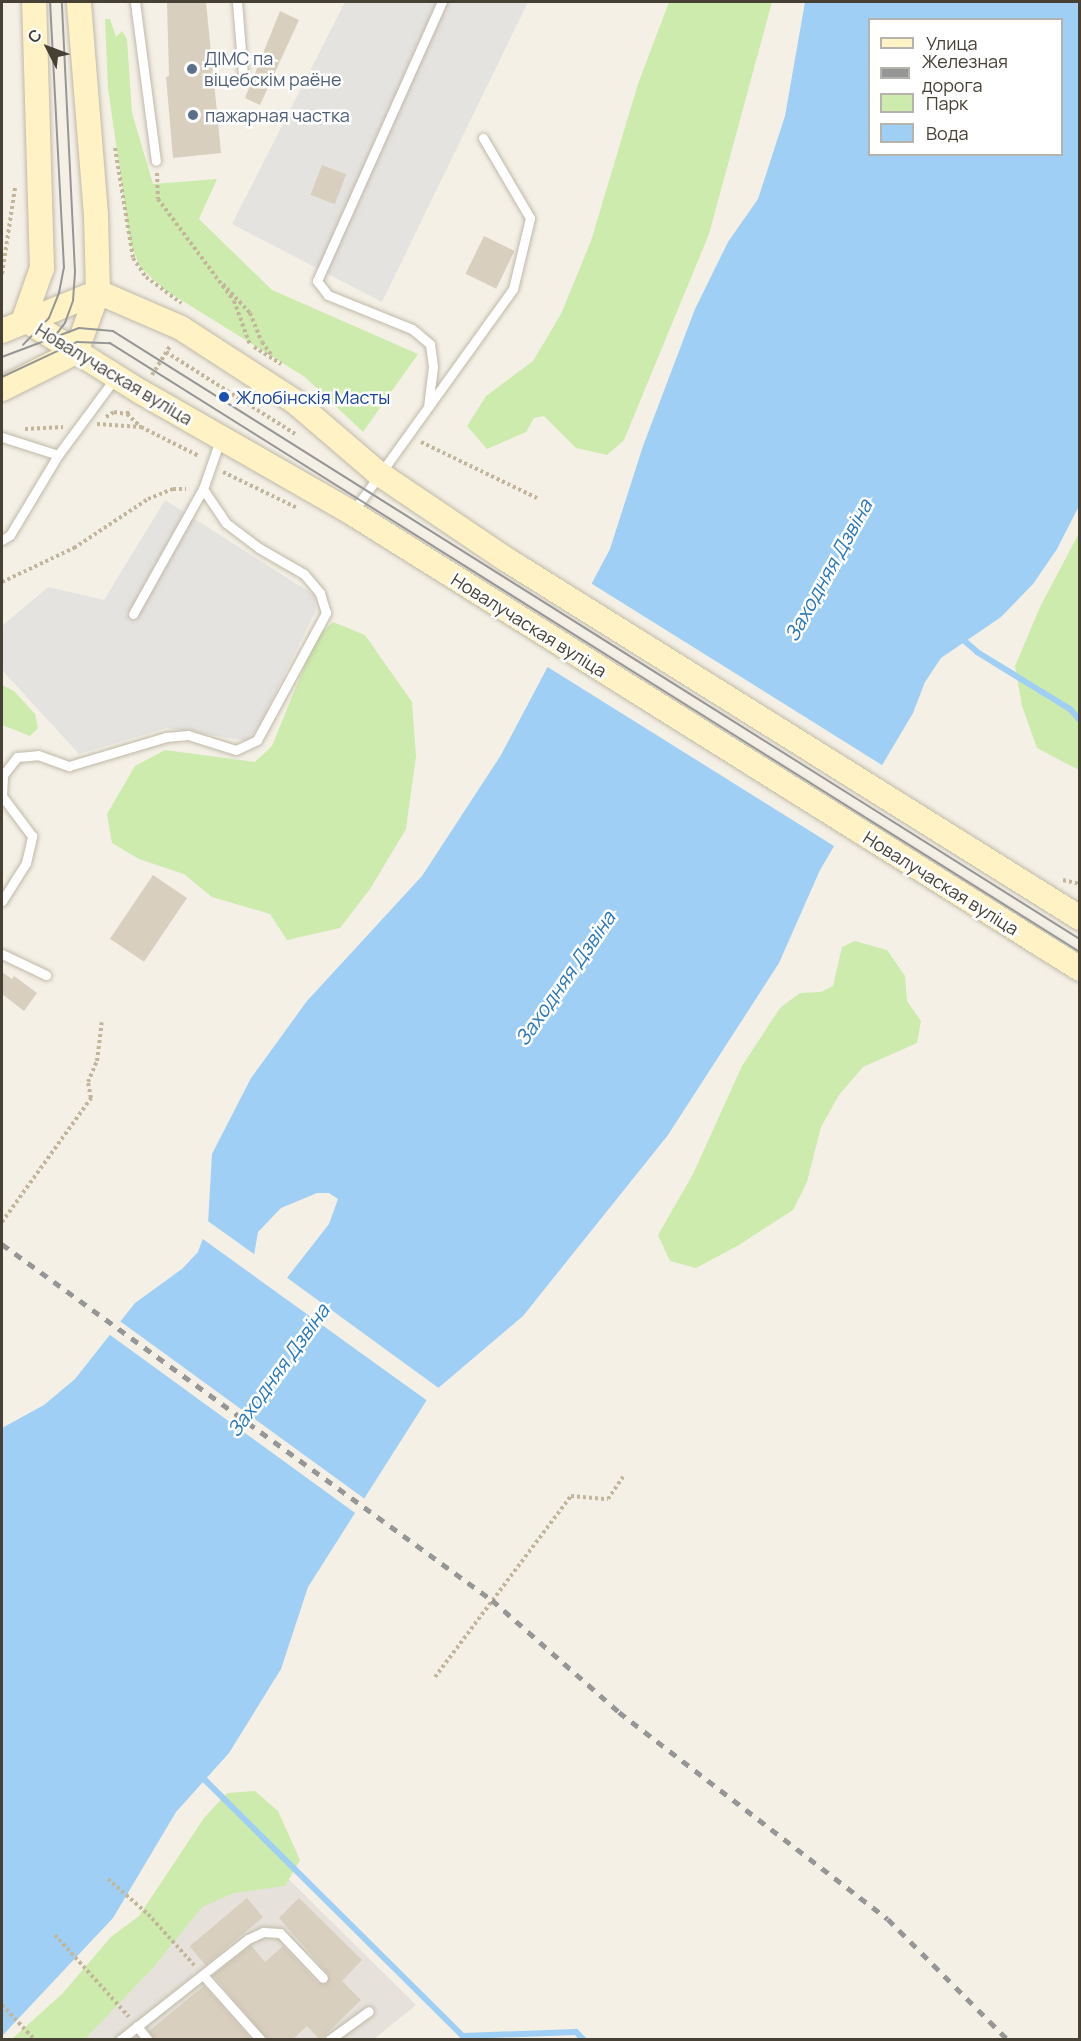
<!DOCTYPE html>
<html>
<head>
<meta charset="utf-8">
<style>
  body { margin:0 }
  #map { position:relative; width:1081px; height:2041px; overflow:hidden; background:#f4f0e6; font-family:Manrope,sans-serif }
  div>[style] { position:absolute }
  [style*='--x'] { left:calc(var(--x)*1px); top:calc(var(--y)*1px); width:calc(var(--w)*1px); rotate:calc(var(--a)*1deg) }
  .industrial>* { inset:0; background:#e6e2db }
  .green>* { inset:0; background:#cdebad }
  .parking>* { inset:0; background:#e5e3df }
  .water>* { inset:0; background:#9fcff4 }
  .pier>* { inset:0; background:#f4f0e6; transform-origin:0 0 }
  .stream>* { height:6px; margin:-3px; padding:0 3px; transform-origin:3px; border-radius:3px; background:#9fcff4 }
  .building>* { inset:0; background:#d9cfbe; transform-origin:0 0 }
  .path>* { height:4px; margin-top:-2px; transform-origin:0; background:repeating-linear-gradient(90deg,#c3b599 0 3px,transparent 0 6px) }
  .roads { filter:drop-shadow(0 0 2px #c0b9a8) drop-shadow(0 0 2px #c0b9a8) }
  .service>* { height:9px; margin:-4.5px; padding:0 4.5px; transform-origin:4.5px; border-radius:4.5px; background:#fff }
  .secondary>* { height:24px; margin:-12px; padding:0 12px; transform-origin:12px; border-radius:12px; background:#fff3c5 }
  .tram>* { height:1.5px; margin:-0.75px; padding:0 0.75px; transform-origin:0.75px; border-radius:0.75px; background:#969696 }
  .rail>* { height:4.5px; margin-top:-2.25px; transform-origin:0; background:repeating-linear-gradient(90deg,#969696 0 8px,transparent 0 16px) }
  .dots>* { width:16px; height:16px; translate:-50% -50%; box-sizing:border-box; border:3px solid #fff; border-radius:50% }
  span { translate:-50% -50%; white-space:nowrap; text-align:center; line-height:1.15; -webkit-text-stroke:5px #fff; paint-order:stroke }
  .service-label { font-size:18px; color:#4e5e75 }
  .left { translate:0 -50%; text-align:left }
  .street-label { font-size:18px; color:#474135 }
  .transit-label { font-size:18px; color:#164399 }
  .water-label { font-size:20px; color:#2877b9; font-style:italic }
  .frame { position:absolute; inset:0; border:3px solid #474135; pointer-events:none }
  .legend { position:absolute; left:868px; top:18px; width:195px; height:138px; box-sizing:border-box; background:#fff; border:2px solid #b5b3ae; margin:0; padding:8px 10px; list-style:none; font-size:18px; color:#474135 }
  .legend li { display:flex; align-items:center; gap:12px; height:30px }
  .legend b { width:30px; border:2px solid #b5b3ae }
  .north { position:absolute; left:18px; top:18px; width:60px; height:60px; -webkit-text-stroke:4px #fff; paint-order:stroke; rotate:312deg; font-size:16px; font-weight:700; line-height:24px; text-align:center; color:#474135 }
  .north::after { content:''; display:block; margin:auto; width:21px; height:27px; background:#474135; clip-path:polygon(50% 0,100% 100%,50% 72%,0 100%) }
</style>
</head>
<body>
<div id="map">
  <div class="industrial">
    <div style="clip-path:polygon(246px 1837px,416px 2005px,374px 2039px,60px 2040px)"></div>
  </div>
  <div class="green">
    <div style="clip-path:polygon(669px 2px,772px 2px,709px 234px,624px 440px,607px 455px,576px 448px,544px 416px,534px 418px,526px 432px,487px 449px,467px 426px,486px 396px,533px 361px,561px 314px,591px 241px,638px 84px)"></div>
    <div style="clip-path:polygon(105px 19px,110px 19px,116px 37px,122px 31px,127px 39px,132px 113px,153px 184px,217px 179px,199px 219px,272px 290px,418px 354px,363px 432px,305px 377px,165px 290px,140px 267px,130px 242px,108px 88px)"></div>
    <div style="clip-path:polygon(1079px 533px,1079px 770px,1037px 748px,1022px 706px,1015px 666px,1040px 607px)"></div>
    <div style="clip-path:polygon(333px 622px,365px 635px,412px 702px,416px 756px,406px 829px,370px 889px,340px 928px,287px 940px,270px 914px,212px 897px,184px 874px,139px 859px,112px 843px,107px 814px,135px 766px,165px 750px,255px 762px,272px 746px,316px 638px)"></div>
    <div style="clip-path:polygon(2px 685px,14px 691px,35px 714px,38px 728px,30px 736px,2px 725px)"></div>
    <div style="clip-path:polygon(855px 941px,887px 950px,905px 976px,907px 1001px,921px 1021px,917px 1043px,863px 1067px,839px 1095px,821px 1127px,807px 1182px,793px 1210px,739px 1245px,696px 1268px,670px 1261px,658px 1235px,693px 1174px,742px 1066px,780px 1008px,800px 993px,821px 992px,833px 986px,842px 947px)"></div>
    <div style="clip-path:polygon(255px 1791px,278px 1811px,300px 1860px,285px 1886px,234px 1893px,202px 1907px,152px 1969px,85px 2039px,12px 2039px,62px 1994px,111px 1937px,139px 1916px,204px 1818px,227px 1793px)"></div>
  </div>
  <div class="parking">
    <div style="clip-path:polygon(345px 2px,528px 2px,382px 302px,232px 224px)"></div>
    <div style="clip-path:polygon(165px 500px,314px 595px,316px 610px,259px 726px,247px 741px,167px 728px,79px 754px,2px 670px,2px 626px,48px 587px,104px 600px)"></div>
  </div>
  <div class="water">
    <div style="clip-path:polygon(evenodd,805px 2px,1079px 2px,1080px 504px,1057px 549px,1033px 584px,1001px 617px,941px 658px,925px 682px,913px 713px,820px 870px,779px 963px,668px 1135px,523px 1316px,430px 1395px,308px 1587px,281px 1669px,229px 1753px,176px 1812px,113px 1918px,2px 2036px,2px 1428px,44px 1405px,75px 1379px,135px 1303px,182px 1269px,198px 1252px,208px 1224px,212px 1154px,251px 1078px,307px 1001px,422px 876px,501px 755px,610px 549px,643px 446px,695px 309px,728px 242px,758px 199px,785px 116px,805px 2px,870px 20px,1062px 20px,1062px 154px,870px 154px,870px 20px,805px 2px,317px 1193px,329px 1193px,338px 1199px,329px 1224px,283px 1283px,267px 1278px,254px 1255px,258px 1232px,281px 1208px,317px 1193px)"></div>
  </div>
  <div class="pier">
    <div style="left:589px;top:582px;width:348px;height:94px;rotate:32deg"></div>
    <div style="clip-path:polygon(205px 1219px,258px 1257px,269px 1275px,282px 1280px,286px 1277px,440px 1389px,429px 1402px,200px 1237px)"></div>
    <div style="left:117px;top:1319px;width:311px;height:17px;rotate:36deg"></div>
  </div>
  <div class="stream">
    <div style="--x:960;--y:637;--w:23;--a:41"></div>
    <div style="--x:977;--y:652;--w:109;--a:31.5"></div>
    <div style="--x:1070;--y:709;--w:15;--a:48"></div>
    <div style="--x:205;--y:1780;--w:363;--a:44.8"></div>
    <div style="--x:463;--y:2036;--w:113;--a:-2"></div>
    <div style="--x:576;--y:2032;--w:11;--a:45"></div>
  </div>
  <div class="building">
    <div style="clip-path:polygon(167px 2px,206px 2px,221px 153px,173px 158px,166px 77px,169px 76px)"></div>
    <div style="clip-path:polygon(280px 11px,299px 20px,260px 105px,245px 98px)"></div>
    <div style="left:322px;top:165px;width:26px;height:32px;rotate:21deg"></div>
    <div style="left:484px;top:236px;width:34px;height:42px;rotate:26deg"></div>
    <div style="left:153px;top:875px;width:41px;height:77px;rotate:34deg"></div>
    <div style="clip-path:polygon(2px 972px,12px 979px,14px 976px,37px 993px,24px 1011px,2px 994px)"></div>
    <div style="left:247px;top:1898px;width:25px;height:75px;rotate:50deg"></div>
    <div style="clip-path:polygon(299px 1898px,362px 1960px,342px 1981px,361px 2000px,320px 2040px,307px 2026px,292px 2040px,268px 2040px,213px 1975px,251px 1945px,265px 1962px,283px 1946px,318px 1983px,327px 1983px,328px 1974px,279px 1918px)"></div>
    <div style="clip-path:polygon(204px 1986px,252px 2040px,155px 2040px,149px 2031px)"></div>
  </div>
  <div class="path">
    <div style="--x:115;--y:148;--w:111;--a:80.7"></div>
    <div style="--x:133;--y:258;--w:23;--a:56"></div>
    <div style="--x:146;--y:277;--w:44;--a:36.6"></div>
    <div style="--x:157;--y:173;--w:26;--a:88"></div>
    <div style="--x:158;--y:199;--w:127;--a:53.3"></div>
    <div style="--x:234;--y:301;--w:47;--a:70"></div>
    <div style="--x:2;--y:274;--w:87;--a:-81.4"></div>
    <div style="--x:223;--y:284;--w:40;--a:47"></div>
    <div style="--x:250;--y:313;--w:31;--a:68"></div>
    <div style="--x:262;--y:342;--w:17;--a:54"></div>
    <div style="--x:254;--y:347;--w:32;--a:32"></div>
    <div style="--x:166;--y:352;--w:153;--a:32.4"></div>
    <div style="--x:152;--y:375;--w:34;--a:-58"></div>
    <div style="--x:127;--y:414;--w:19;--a:43"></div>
    <div style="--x:106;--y:417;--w:9;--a:-32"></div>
    <div style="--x:114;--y:412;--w:13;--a:9"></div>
    <div style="--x:127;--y:414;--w:6;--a:-59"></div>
    <div style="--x:97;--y:424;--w:44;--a:3.9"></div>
    <div style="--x:141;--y:427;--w:65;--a:26.6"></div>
    <div style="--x:25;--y:429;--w:38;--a:-3"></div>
    <div style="--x:421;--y:442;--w:129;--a:25.8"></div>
    <div style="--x:223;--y:472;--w:82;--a:25.9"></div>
    <div style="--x:2;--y:582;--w:80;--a:-25.3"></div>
    <div style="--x:74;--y:548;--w:89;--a:-33.5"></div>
    <div style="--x:148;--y:499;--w:27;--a:-22"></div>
    <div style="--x:173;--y:489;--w:13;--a:0"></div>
    <div style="--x:1063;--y:880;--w:17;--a:13"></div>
    <div style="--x:2;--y:1222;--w:153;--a:-54.3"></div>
    <div style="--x:91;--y:1098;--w:16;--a:-101"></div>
    <div style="--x:88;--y:1082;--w:23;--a:-67"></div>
    <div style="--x:97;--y:1061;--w:39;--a:-83"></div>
    <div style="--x:435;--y:1677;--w:226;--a:-53.1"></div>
    <div style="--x:571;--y:1496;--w:37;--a:5"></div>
    <div style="--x:608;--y:1499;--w:27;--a:-56"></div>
    <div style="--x:108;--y:1879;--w:53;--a:41.2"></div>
    <div style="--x:148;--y:1914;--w:69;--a:48"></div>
    <div style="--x:55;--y:1935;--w:110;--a:47.9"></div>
    <div style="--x:2;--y:2005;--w:48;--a:46.7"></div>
  </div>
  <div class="roads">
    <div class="service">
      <div style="--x:135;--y:2;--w:160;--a:82.5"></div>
      <div style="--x:237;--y:2;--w:73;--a:85.3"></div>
      <div style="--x:428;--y:407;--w:41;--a:-83"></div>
      <div style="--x:433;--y:366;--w:22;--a:-98"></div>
      <div style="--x:430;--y:344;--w:23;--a:-140"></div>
      <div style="--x:412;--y:329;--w:91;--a:-158"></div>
      <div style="--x:328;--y:295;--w:18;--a:-128"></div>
      <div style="--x:317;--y:281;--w:306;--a:-65.9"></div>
      <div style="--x:2;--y:437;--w:59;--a:17.8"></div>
      <div style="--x:352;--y:513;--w:276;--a:-54.3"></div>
      <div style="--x:513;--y:289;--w:73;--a:-76.5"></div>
      <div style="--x:530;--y:218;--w:93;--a:-120.4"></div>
      <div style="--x:2;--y:540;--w:9;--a:-32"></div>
      <div style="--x:10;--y:535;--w:93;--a:-59"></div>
      <div style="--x:58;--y:455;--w:96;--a:-53.5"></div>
      <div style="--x:133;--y:614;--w:143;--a:-60.8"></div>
      <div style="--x:203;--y:489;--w:52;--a:-70.9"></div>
      <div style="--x:2;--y:901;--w:45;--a:-57.7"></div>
      <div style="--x:26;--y:863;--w:28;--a:-77"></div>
      <div style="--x:32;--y:836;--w:50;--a:-126.9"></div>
      <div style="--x:2;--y:796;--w:21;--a:-87"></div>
      <div style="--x:3;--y:775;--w:23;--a:-52"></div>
      <div style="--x:17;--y:757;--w:21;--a:-5"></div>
      <div style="--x:38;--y:755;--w:33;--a:20"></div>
      <div style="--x:69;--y:766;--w:101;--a:-16.6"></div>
      <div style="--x:166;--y:737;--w:22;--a:-5"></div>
      <div style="--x:188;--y:735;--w:50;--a:17.4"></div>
      <div style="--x:236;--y:750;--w:23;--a:-25"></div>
      <div style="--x:257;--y:740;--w:145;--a:-61.5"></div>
      <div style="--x:326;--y:613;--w:21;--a:-107"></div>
      <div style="--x:320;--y:593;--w:25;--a:-130"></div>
      <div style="--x:304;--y:574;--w:52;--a:-150"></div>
      <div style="--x:259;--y:548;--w:41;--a:-142.9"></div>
      <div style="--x:226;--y:523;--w:41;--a:-124.1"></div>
      <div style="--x:2;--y:954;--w:49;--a:25.5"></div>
      <div style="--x:203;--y:1975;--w:87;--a:48.3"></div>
      <div style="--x:137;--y:2026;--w:18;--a:52"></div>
      <div style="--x:120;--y:2040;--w:163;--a:-38.3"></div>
      <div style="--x:248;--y:1939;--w:17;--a:-25"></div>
      <div style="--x:263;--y:1932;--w:17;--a:3"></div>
      <div style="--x:280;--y:1933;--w:62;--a:46.3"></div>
      <div style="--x:329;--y:2040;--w:49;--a:-35.9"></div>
    </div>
    <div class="secondary">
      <div style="--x:24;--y:319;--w:138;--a:32"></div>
      <div style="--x:141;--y:392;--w:243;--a:29.8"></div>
      <div style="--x:352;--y:513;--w:859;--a:32.06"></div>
      <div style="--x:24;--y:319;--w:54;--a:-70.6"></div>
      <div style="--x:42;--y:268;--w:266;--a:-91.7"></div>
      <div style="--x:2;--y:331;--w:104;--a:-22.1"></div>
      <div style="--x:98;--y:292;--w:90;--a:23.4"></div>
      <div style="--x:181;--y:328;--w:135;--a:32.9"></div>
      <div style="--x:294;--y:401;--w:111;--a:40.6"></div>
      <div style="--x:378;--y:473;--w:152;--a:34"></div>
      <div style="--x:504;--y:558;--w:679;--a:32.01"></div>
      <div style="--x:2;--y:389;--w:83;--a:-26.6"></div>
      <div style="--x:76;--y:352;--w:64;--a:-69.9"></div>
      <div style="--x:98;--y:292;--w:77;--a:-91.5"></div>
      <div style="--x:96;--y:215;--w:214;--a:-94.6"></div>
    </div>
  </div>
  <div class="tram">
    <div style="--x:55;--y:336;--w:16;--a:-52"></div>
    <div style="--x:65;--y:323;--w:23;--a:-70"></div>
    <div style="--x:73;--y:301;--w:29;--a:-86"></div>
    <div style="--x:75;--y:272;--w:270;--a:-92.8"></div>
    <div style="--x:23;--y:345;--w:37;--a:-46"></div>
    <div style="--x:49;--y:318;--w:27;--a:-68"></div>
    <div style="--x:59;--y:293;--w:25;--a:-79"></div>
    <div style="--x:64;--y:268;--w:266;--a:-93"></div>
    <div style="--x:2;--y:357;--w:82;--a:-20.6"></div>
    <div style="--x:79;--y:328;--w:34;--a:5"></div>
    <div style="--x:113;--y:331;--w:1142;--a:32.16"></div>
    <div style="--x:2;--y:377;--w:83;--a:-25"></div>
    <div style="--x:77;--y:342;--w:33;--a:2"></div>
    <div style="--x:110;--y:343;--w:1145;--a:32.12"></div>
  </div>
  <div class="rail">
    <div style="--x:2;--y:1244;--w:606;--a:36"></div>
    <div style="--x:492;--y:1600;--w:169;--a:41.4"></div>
    <div style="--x:619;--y:1712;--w:339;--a:37.6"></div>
    <div style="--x:888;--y:1919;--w:170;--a:45.2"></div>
  </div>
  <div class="dots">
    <div style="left:192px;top:69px;background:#5c6f8a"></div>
    <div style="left:193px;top:115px;background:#5c6f8a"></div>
    <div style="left:224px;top:397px;background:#1a4fb4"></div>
  </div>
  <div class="service-label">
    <span class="left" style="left:204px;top:69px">ДІМС па<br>віцебскім раёне</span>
    <span class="left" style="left:205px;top:115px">пажарная частка</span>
  </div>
  <div class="street-label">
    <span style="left:114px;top:374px;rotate:31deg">Новалучаская вуліца</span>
    <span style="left:529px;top:625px;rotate:32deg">Новалучаская вуліца</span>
    <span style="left:941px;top:883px;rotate:32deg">Новалучаская вуліца</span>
  </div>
  <div class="transit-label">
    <span class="left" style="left:236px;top:397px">Жлобінскія Масты</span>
  </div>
  <div class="water-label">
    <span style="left:828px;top:570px;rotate:-61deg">Заходняя Дзвіна</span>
    <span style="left:565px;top:978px;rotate:-55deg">Заходняя Дзвіна</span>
    <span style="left:278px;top:1370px;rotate:-54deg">Заходняя Дзвіна</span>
  </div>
  <div class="frame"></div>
  <ul class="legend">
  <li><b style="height:8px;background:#fff3c5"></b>Улица</li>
  <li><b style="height:8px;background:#969696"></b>Железная дорога</li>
  <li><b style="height:16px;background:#cdebad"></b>Парк</li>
  <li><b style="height:16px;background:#9fcff4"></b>Вода</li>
  </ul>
  <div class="north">С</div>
</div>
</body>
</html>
